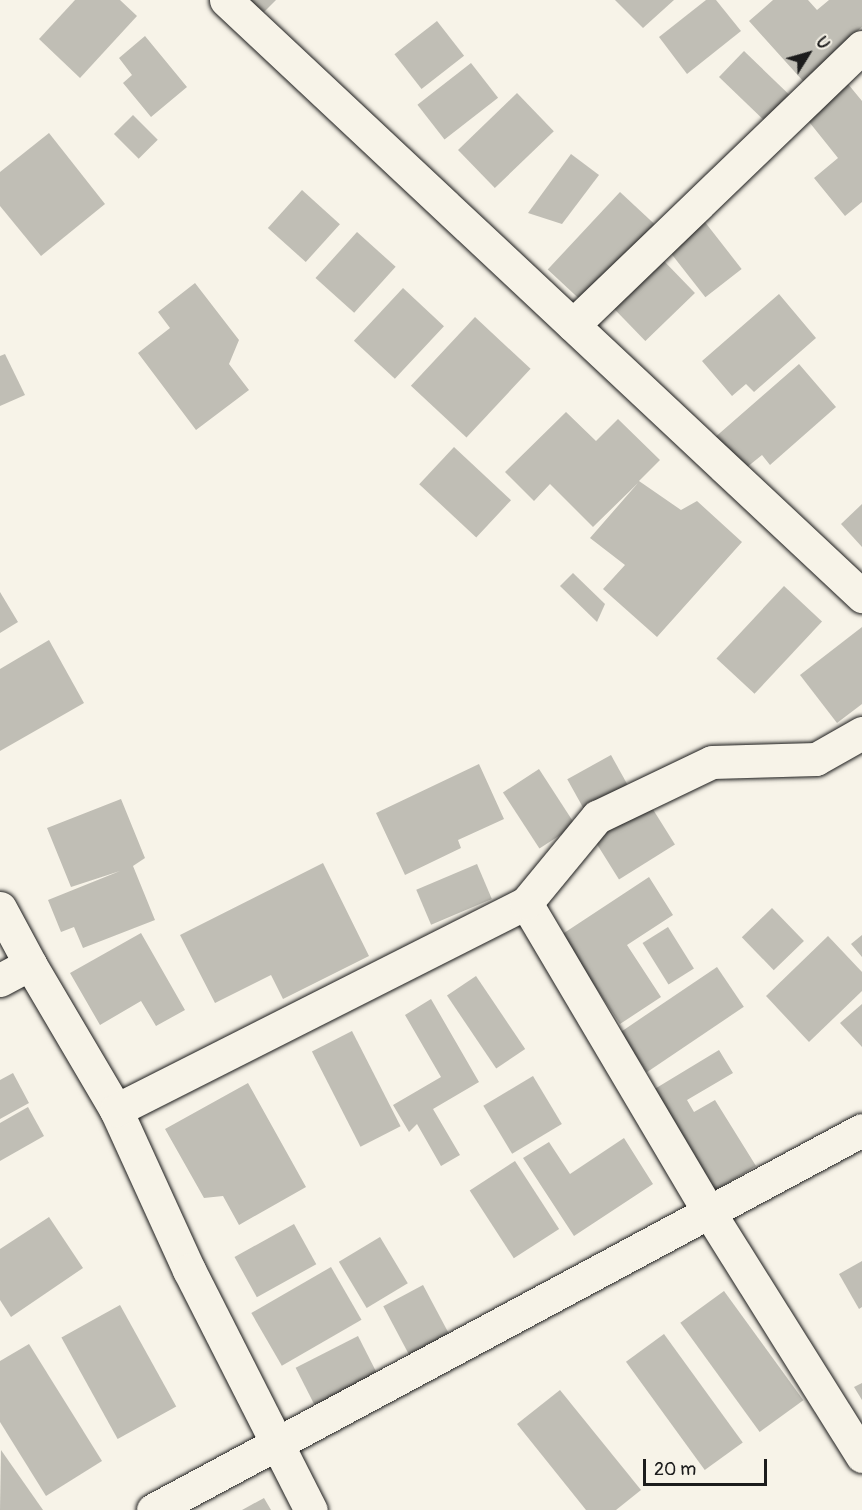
<!DOCTYPE html>
<html>
<head>
<meta charset="utf-8">
<style>
  body { margin:0 }
  #map { position:relative; width:862px; height:1510px; overflow:hidden; background:#f7f3e8; font-family:Pangolin,sans-serif }
  div>[style] { position:absolute }
  [style*='--x'] { left:calc(var(--x)*1px); top:calc(var(--y)*1px); width:calc(var(--w)*1px); rotate:calc(var(--a)*1deg) }
  .building>* { inset:0; background:#c0beb5; transform-origin:0 0 }
  .roads { filter:drop-shadow(0 0 2px #1c1c1c) drop-shadow(0 0 2px #1c1c1c) }
  .street>* { height:33px; margin:-16.5px; padding:0 16.5px; transform-origin:16.5px; border-radius:16.5px; background:#f7f3e8 }
  span { translate:-50% -50%; white-space:nowrap; text-align:center; line-height:1.15; -webkit-text-stroke:5px #f7f3e8; paint-order:stroke }
  .north { position:absolute; left:778px; top:24px; width:60px; height:60px; -webkit-text-stroke:4px #f7f3e8; paint-order:stroke; rotate:53deg; font-size:16px; font-weight:700; line-height:24px; text-align:center; color:#1c1c1c }
  .north::after { content:''; display:block; margin:auto; width:21px; height:27px; background:#1c1c1c; clip-path:polygon(50% 0,100% 100%,50% 72%,0 100%) }
  .scale { position:absolute; left:643px; top:1459px; width:124px; height:27px; box-sizing:border-box; border:3px solid #1c1c1c; border-top:0; padding-left:8px; font-size:18px; line-height:21px; white-space:nowrap; color:#1c1c1c; -webkit-text-stroke:4px #f7f3e8; paint-order:stroke }
</style>
</head>
<body>
<div id="map">
  <div class="building">
    <div style="clip-path:polygon(75px 0,120px 0,137px 16px,80px 78px,39px 39px)"></div>
    <div style="clip-path:polygon(238px 0,276px 0,257px 19px)"></div>
    <div style="clip-path:polygon(615px 0,674px 0,643px 28px)"></div>
    <div style="clip-path:polygon(706px 0,716px 0,741px 31px,687px 74px,659px 37px)"></div>
    <div style="clip-path:polygon(773px 0,808px 0,817px 10px,829px 0,862px 0,862px 27px,803px 81px,749px 21px)"></div>
    <div style="left:437px;top:21px;width:44px;height:54px;rotate:52deg"></div>
    <div style="clip-path:polygon(145px 36px,187px 87px,151px 117px,123px 83px,132px 75px,119px 58px)"></div>
    <div style="left:744px;top:51px;width:63px;height:36px;rotate:44deg"></div>
    <div style="left:471px;top:63px;width:44px;height:68px;rotate:52deg"></div>
    <div style="clip-path:polygon(848px 84px,862px 101px,862px 202px,845px 216px,814px 178px,838px 158px,806px 118px)"></div>
    <div style="left:517px;top:93px;width:53px;height:82px;rotate:46deg"></div>
    <div style="left:133px;top:115px;width:35px;height:27px;rotate:45deg"></div>
    <div style="clip-path:polygon(49px 133px,105px 204px,41px 256px,0 206px,0 172px)"></div>
    <div style="clip-path:polygon(571px 154px,599px 175px,562px 224px,528px 213px)"></div>
    <div style="left:302px;top:190px;width:51px;height:51px;rotate:42deg"></div>
    <div style="left:620px;top:192px;width:54px;height:106px;rotate:43deg"></div>
    <div style="left:701px;top:217px;width:66px;height:46px;rotate:52deg"></div>
    <div style="left:357px;top:232px;width:52px;height:62px;rotate:42deg"></div>
    <div style="left:663px;top:260px;width:46px;height:69px;rotate:46deg"></div>
    <div style="clip-path:polygon(195px 283px,239px 340px,229px 364px,249px 390px,196px 430px,138px 353px,170px 328px,158px 312px)"></div>
    <div style="left:403px;top:288px;width:56px;height:72px;rotate:43deg"></div>
    <div style="clip-path:polygon(779px 294px,816px 338px,754px 392px,746px 384px,732px 396px,702px 361px)"></div>
    <div style="left:475px;top:317px;width:76px;height:94px;rotate:43deg"></div>
    <div style="clip-path:polygon(5px 354px,25px 395px,0 406px,0 356px)"></div>
    <div style="clip-path:polygon(799px 364px,836px 407px,770px 465px,762px 455px,741px 472px,713px 439px)"></div>
    <div style="clip-path:polygon(566px 412px,596px 441px,618px 419px,660px 460px,639px 481px,681px 510px,697px 501px,742px 542px,657px 637px,603px 589px,625px 565px,590px 538px,638px 483px,593px 527px,550px 484px,534px 501px,505px 472px)"></div>
    <div style="left:454px;top:447px;width:78px;height:51px;rotate:43deg"></div>
    <div style="clip-path:polygon(862px 504px,862px 547px,841px 524px)"></div>
    <div style="clip-path:polygon(573px 573px,605px 604px,597px 622px,560px 586px)"></div>
    <div style="left:784px;top:586px;width:52px;height:99px;rotate:43deg"></div>
    <div style="clip-path:polygon(0 592px,18px 622px,0 633px)"></div>
    <div style="clip-path:polygon(862px 627px,862px 704px,837px 723px,800px 675px)"></div>
    <div style="clip-path:polygon(49px 640px,84px 703px,0 751px,0 669px)"></div>
    <div style="left:611px;top:755px;width:35px;height:50px;rotate:61deg"></div>
    <div style="clip-path:polygon(479px 764px,504px 819px,458px 840px,461px 848px,405px 875px,376px 813px)"></div>
    <div style="left:539px;top:769px;width:67px;height:43px;rotate:57deg"></div>
    <div style="clip-path:polygon(121px 799px,145px 858px,133px 866px,155px 920px,83px 948px,74px 927px,61px 932px,48px 900px,120px 871px,71px 887px,47px 828px)"></div>
    <div style="left:649px;top:803px;width:49px;height:66px;rotate:58deg"></div>
    <div style="clip-path:polygon(323px 863px,369px 956px,283px 999px,271px 975px,215px 1003px,180px 935px)"></div>
    <div style="left:477px;top:864px;width:38px;height:66px;rotate:67deg"></div>
    <div style="clip-path:polygon(649px 877px,673px 915px,627px 945px,661px 997px,620px 1024px,561px 935px)"></div>
    <div style="left:772px;top:908px;width:46px;height:42px;rotate:46deg"></div>
    <div style="left:668px;top:927px;width:49px;height:30px;rotate:58deg"></div>
    <div style="clip-path:polygon(141px 933px,185px 1010px,156px 1026px,141px 1001px,100px 1025px,70px 973px)"></div>
    <div style="clip-path:polygon(862px 935px,862px 957px,851px 944px)"></div>
    <div style="clip-path:polygon(828px 936px,862px 972px,862px 991px,809px 1042px,766px 996px)"></div>
    <div style="left:717px;top:967px;width:48px;height:117px;rotate:56deg"></div>
    <div style="left:476px;top:976px;width:88px;height:35px;rotate:56deg"></div>
    <div style="clip-path:polygon(431px 999px,479px 1082px,433px 1109px,460px 1155px,441px 1166px,417px 1124px,409px 1132px,393px 1105px,441px 1077px,405px 1015px)"></div>
    <div style="clip-path:polygon(862px 1004px,862px 1047px,840px 1023px)"></div>
    <div style="left:352px;top:1031px;width:107px;height:45px;rotate:63deg"></div>
    <div style="clip-path:polygon(719px 1050px,733px 1073px,687px 1100px,694px 1112px,715px 1100px,756px 1166px,710px 1194px,648px 1093px)"></div>
    <div style="clip-path:polygon(13px 1073px,29px 1103px,0 1119px,0 1080px)"></div>
    <div style="left:533px;top:1076px;width:56px;height:58px;rotate:59deg"></div>
    <div style="clip-path:polygon(248px 1083px,306px 1187px,239px 1225px,223px 1196px,204px 1198px,165px 1129px)"></div>
    <div style="clip-path:polygon(28px 1107px,44px 1136px,0 1161px,0 1123px)"></div>
    <div style="clip-path:polygon(624px 1138px,653px 1184px,574px 1236px,523px 1158px,549px 1142px,570px 1174px)"></div>
    <div style="left:515px;top:1161px;width:81px;height:54px;rotate:57deg"></div>
    <div style="clip-path:polygon(49px 1217px,83px 1268px,11px 1317px,0 1300px,0 1249px)"></div>
    <div style="left:294px;top:1224px;width:46px;height:68px;rotate:61deg"></div>
    <div style="left:380px;top:1237px;width:54px;height:48px;rotate:59deg"></div>
    <div style="clip-path:polygon(862px 1261px,862px 1307px,859px 1309px,839px 1274px)"></div>
    <div style="left:331px;top:1267px;width:61px;height:92px;rotate:60deg"></div>
    <div style="left:423px;top:1285px;width:59px;height:45px;rotate:62deg"></div>
    <div style="left:724px;top:1291px;width:135px;height:54px;rotate:54deg"></div>
    <div style="left:120px;top:1305px;width:116px;height:67px;rotate:61deg"></div>
    <div style="left:664px;top:1334px;width:134px;height:47px;rotate:54deg"></div>
    <div style="left:358px;top:1336px;width:42px;height:70px;rotate:63deg"></div>
    <div style="clip-path:polygon(29px 1344px,102px 1461px,46px 1496px,0 1422px,0 1361px)"></div>
    <div style="clip-path:polygon(862px 1383px,862px 1400px,854px 1387px)"></div>
    <div style="clip-path:polygon(560px 1390px,641px 1490px,616px 1510px,586px 1510px,517px 1424px)"></div>
    <div style="clip-path:polygon(1px 1450px,43px 1510px,0 1510px)"></div>
    <div style="clip-path:polygon(264px 1498px,271px 1510px,242px 1510px)"></div>
  </div>
  <div class="roads">
    <div class="street">
      <div style="--x:226;--y:0;--w:872;--a:43.14"></div>
      <div style="--x:573;--y:325;--w:401;--a:-43.9"></div>
      <div style="--x:526;--y:903;--w:359;--a:59.4"></div>
      <div style="--x:709;--y:1212;--w:288;--a:57.9"></div>
      <div style="--x:0;--y:908;--w:64;--a:61.8"></div>
      <div style="--x:30;--y:964;--w:169;--a:59.5"></div>
      <div style="--x:116;--y:1110;--w:176;--a:65.5"></div>
      <div style="--x:189;--y:1270;--w:269;--a:63.1"></div>
      <div style="--x:0;--y:980;--w:34;--a:-28"></div>
      <div style="--x:116;--y:1110;--w:459;--a:-26.8"></div>
      <div style="--x:526;--y:903;--w:112;--a:-50.5"></div>
      <div style="--x:597;--y:817;--w:127;--a:-25.6"></div>
      <div style="--x:712;--y:762;--w:104;--a:-1.7"></div>
      <div style="--x:816;--y:759;--w:53;--a:-29.5"></div>
      <div style="--x:153;--y:1510;--w:804;--a:-28.19"></div>
    </div>
  </div>
  <div class="north">U</div>
  <div class="scale">20 m</div>
</div>
</body>
</html>
